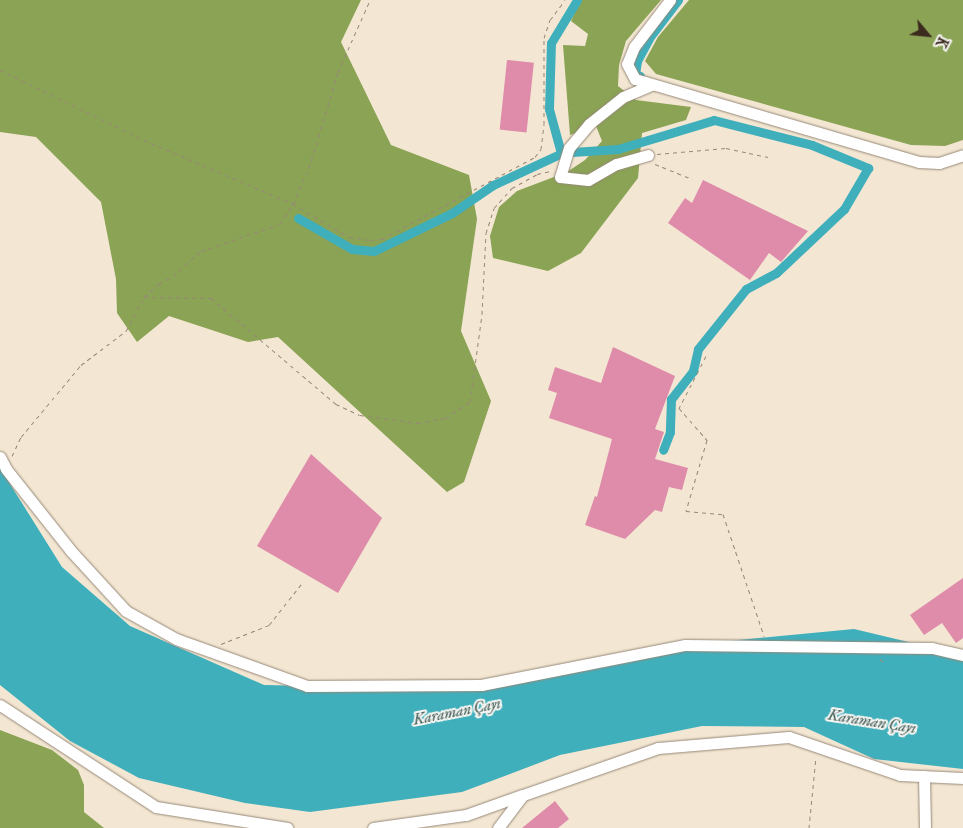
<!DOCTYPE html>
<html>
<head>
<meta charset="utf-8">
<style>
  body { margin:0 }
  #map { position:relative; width:963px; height:828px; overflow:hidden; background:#f3e7d3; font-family:"IM FELL Great Primer",serif }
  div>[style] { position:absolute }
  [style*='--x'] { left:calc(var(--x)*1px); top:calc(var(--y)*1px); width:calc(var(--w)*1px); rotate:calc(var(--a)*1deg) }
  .forest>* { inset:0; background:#8aa354 }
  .water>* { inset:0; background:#40afbc }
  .canal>* { height:9px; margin:-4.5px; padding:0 4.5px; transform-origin:4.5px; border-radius:4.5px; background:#40afbc }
  .building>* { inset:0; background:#df8baa; transform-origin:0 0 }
  .path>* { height:1px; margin-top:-0.5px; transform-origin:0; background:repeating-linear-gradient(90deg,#978878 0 4px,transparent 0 8px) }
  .roads { filter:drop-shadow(0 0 1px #978878) drop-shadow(0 0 1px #978878) }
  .minor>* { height:11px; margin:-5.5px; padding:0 5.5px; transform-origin:5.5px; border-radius:5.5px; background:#fff }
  span { translate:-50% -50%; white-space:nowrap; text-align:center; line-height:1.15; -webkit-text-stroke:4px #f6f6f2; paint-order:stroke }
  .water-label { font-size:15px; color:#3d5955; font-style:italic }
  .north { position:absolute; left:903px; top:10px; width:50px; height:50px; -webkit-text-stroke:4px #f6f6f2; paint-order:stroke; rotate:118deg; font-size:14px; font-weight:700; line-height:20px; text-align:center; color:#3b2a1e }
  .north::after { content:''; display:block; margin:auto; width:18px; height:22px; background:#3b2a1e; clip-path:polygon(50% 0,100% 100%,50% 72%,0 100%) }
</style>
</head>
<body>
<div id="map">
  <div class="forest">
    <div style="clip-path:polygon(0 0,361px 0,341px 42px,391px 145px,469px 175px,477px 219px,461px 331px,491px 401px,464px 482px,447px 492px,278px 337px,248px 342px,169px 316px,137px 342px,117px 313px,116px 279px,101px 202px,36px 137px,0 132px)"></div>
    <div style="clip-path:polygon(580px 0,661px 0,626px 41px,619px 65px,618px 86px,636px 100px,691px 107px,686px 120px,642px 133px,638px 178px,581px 253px,548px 271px,493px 258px,490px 236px,499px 207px,517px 191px,567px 172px,585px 160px,602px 141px,596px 126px,570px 135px,563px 45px,585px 46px,588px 34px,571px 21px)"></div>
    <div style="clip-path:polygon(689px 0,963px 0,963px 140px,945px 146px,911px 145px,656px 74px,645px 61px,658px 37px)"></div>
    <div style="clip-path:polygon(0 730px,52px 750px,78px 770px,84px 785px,84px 812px,104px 828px,0 828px)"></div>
  </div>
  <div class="water">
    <div style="clip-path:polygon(0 468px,62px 567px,130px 626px,264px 685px,460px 689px,663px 647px,854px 629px,963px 655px,963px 769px,874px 759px,804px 727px,702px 726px,560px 755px,462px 792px,310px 812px,245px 803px,139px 778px,70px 741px,0 685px)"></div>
  </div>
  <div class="canal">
    <div style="--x:640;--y:76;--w:5;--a:-158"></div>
    <div style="--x:635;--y:74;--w:13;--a:-81"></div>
    <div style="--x:637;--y:61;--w:26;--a:-62"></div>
    <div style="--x:649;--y:38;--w:48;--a:-52.7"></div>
    <div style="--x:572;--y:152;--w:46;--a:-3.7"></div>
    <div style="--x:618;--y:149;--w:100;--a:-16.8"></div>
    <div style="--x:714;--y:120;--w:101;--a:14.3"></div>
    <div style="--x:812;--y:145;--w:61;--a:22.3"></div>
    <div style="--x:868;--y:168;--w:48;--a:120.3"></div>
    <div style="--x:844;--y:209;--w:93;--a:136.7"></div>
    <div style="--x:776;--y:273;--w:34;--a:152"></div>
    <div style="--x:746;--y:289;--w:77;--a:128.7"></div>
    <div style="--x:698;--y:349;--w:23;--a:103"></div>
    <div style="--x:693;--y:371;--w:36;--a:128"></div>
    <div style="--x:671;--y:399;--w:33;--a:92"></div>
    <div style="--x:670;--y:432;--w:19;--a:111"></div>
    <div style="--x:561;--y:153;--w:46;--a:-105.3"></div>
    <div style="--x:549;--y:109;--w:66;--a:-88.3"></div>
    <div style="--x:551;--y:43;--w:50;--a:-58.8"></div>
    <div style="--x:298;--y:218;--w:62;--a:29.9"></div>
    <div style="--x:352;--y:249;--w:22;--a:5"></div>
    <div style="--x:374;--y:251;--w:87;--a:-26"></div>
    <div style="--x:452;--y:213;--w:50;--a:-34.3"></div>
    <div style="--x:493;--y:185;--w:76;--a:-24.9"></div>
  </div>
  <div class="building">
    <div style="left:507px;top:60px;width:27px;height:70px;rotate:6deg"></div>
    <div style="clip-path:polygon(703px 180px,808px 231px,781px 262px,769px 253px,750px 280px,668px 223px,685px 198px,692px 203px)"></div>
    <div style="clip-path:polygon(613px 347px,675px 376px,655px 429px,664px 432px,655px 459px,688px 468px,682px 490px,669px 487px,662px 512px,655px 510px,625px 539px,585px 525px,595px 496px,597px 497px,612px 439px,549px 418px,557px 393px,548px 390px,555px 367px,601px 383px)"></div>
    <div style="clip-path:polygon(311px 454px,382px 518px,338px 593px,257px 546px)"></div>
    <div style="clip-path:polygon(963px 578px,963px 638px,956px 643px,942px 623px,924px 635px,910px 615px)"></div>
    <div style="clip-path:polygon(555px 801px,569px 819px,558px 828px,522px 828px)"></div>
  </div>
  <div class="path">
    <div style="--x:0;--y:70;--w:160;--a:25.9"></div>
    <div style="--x:144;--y:140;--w:162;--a:23.2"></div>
    <div style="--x:293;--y:204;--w:65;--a:30.5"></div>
    <div style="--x:349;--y:237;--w:21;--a:8"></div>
    <div style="--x:370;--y:240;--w:12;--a:-5"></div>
    <div style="--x:382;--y:239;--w:174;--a:-28.2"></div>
    <div style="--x:535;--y:157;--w:10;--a:-53"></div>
    <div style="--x:541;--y:149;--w:25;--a:-83"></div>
    <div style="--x:544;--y:124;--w:86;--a:-90"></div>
    <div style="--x:544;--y:38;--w:19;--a:-72"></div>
    <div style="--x:550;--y:20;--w:25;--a:-53"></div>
    <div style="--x:657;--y:154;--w:69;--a:-5"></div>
    <div style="--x:726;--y:148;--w:43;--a:12.1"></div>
    <div style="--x:655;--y:164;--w:40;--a:22"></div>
    <div style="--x:144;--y:297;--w:67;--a:0.9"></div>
    <div style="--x:211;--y:298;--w:164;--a:40.3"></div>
    <div style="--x:336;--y:404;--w:26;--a:25"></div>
    <div style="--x:360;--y:415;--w:58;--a:8"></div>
    <div style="--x:417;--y:423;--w:29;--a:-10"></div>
    <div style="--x:446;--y:418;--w:29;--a:-34"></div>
    <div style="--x:470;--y:402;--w:89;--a:-82.2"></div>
    <div style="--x:482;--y:314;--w:81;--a:-87.2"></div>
    <div style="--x:486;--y:233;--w:26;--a:-72"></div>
    <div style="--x:494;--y:208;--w:27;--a:-48"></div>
    <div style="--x:512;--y:188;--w:29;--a:-29"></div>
    <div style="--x:537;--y:174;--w:14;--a:-12"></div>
    <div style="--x:706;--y:356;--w:59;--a:117.4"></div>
    <div style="--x:679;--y:408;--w:43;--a:48.8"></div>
    <div style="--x:707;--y:440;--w:74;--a:106.5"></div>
    <div style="--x:686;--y:511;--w:37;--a:5"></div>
    <div style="--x:723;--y:514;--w:129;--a:71.4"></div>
    <div style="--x:12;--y:456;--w:21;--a:-65"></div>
    <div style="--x:21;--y:437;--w:94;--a:-50.2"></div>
    <div style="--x:81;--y:365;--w:56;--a:-37.1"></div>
    <div style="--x:126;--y:331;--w:38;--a:-62"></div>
    <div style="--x:144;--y:297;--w:20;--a:-41"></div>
    <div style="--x:159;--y:284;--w:16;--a:-30"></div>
    <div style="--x:173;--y:276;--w:38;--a:-42"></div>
    <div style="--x:201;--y:251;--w:83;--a:-18.9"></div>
    <div style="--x:280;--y:224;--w:24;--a:-57"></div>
    <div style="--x:293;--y:204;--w:39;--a:-66"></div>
    <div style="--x:309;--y:168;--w:100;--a:-73.2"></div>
    <div style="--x:338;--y:72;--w:79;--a:-66"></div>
    <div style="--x:221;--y:644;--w:52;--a:-21.6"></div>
    <div style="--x:269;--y:625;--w:55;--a:-51.7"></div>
    <div style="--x:880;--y:659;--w:6;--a:39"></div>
    <div style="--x:809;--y:828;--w:71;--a:-84.4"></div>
  </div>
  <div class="roads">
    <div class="minor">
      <div style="--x:670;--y:0;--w:59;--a:127.5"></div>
      <div style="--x:634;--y:47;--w:18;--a:112"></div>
      <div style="--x:627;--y:64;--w:17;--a:62"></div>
      <div style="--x:635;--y:79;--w:296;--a:16.3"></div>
      <div style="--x:919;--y:162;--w:20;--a:3"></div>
      <div style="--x:939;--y:163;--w:25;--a:-18"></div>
      <div style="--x:648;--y:155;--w:33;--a:164"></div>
      <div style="--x:616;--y:164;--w:32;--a:150"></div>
      <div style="--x:588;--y:180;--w:28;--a:-174"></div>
      <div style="--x:560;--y:177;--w:30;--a:-73"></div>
      <div style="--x:569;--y:148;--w:31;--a:-50"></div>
      <div style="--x:589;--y:124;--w:43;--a:-38.5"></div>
      <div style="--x:623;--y:97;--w:30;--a:-23"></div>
      <div style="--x:0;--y:457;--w:13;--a:63"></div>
      <div style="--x:6;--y:469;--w:105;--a:51.6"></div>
      <div style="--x:71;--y:551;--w:81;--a:47.5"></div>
      <div style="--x:126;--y:611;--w:57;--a:29.2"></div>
      <div style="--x:176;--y:639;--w:139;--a:19.7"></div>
      <div style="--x:307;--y:686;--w:174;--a:-0.3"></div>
      <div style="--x:481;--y:685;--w:208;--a:-11.1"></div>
      <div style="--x:685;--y:645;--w:247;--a:0.7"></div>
      <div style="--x:932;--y:648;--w:32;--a:13"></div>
      <div style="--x:0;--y:705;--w:186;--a:33.2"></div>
      <div style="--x:156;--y:807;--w:133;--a:9.1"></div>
      <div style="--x:924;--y:776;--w:52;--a:88.9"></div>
      <div style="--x:373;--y:828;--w:94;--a:-8"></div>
      <div style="--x:466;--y:815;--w:59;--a:-19.7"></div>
      <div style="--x:498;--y:828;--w:41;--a:-52.9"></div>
      <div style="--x:523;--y:795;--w:143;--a:-19.2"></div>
      <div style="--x:658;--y:748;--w:131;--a:-4.8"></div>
      <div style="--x:789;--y:737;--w:117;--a:18.9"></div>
      <div style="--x:900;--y:775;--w:63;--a:2.7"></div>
    </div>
  </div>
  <div class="water-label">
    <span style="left:457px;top:712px;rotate:-11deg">Karaman Çayı</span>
    <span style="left:872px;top:722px;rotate:9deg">Karaman Çayı</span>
  </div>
  <div class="north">K</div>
</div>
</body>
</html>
